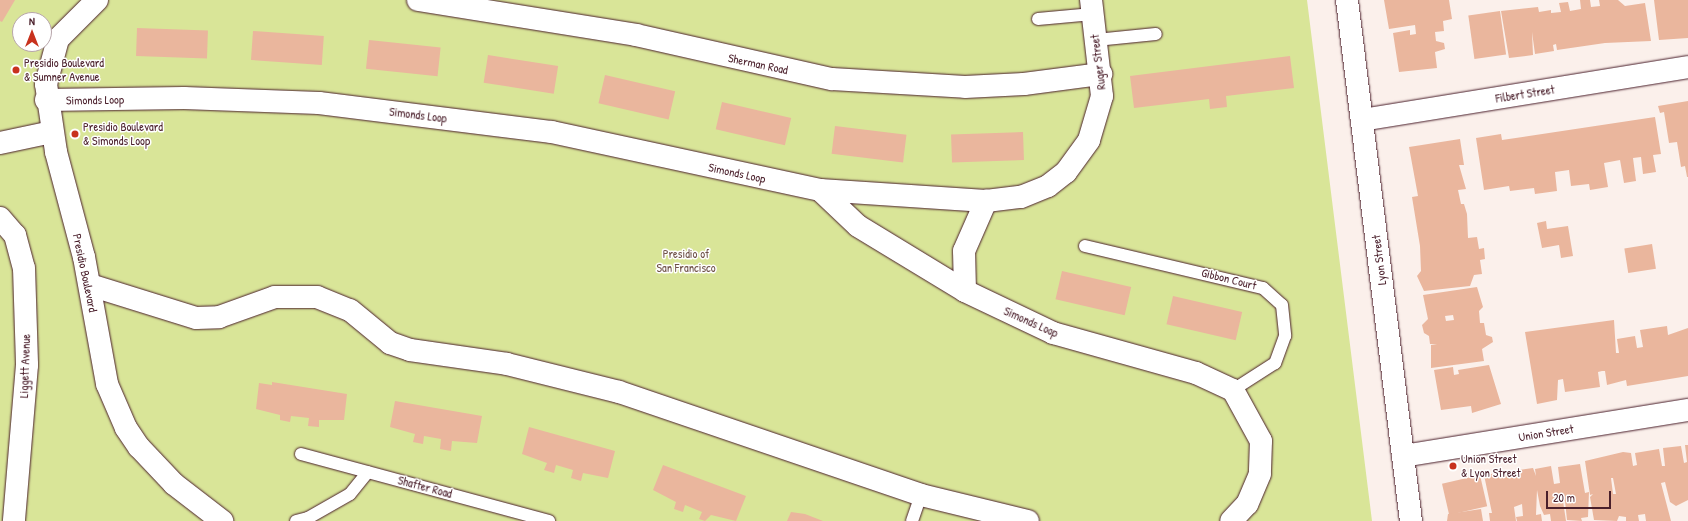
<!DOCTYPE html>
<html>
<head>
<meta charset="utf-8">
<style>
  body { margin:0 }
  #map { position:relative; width:1688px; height:521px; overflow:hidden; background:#fbf0eb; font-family:"Patrick Hand",sans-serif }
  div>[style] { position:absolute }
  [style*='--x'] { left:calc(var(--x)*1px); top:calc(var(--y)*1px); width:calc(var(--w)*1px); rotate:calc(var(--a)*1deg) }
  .green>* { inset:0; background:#d9e598 }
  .building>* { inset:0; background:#eab69d; transform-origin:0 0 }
  .roads { filter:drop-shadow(0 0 1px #4a1f2b) drop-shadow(0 0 1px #4a1f2b) }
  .lane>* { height:12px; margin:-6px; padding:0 6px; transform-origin:6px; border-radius:6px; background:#fff }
  .street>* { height:22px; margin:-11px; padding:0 11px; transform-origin:11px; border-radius:11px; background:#fff }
  .secondary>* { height:22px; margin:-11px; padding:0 11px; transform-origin:11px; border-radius:11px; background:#fff }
  .dots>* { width:11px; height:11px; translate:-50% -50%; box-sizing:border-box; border:2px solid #fff; border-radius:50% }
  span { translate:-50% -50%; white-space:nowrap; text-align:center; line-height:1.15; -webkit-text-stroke:3px #fff; paint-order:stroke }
  .street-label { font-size:12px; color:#4a1f2b }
  .poi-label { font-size:12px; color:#4a1f2b }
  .left { translate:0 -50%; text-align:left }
  .park-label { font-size:12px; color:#6e5046 }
  .north { position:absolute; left:12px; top:12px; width:40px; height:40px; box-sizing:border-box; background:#fff; border:1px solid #b7a5aa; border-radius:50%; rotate:0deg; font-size:11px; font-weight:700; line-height:16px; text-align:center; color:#4a1f2b }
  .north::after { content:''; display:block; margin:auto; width:14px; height:18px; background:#c8321e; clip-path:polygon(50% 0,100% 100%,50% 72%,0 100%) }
  .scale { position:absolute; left:1546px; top:491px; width:65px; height:18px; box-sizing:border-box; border:2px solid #4a1f2b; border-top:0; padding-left:5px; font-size:12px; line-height:14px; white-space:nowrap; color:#4a1f2b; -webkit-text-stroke:3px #fff; paint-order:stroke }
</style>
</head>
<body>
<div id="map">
  <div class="green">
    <div style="clip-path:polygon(evenodd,0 0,1307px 0,1372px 521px,0 521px,0 0,20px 20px,44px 20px,44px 44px,20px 44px,20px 20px)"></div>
  </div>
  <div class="building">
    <div style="clip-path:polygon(0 0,15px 0,2px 22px,0 21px)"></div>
    <div style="clip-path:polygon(1384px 0,1449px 0,1452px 19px,1443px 21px,1444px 31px,1435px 32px,1436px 41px,1444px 43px,1445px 49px,1435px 52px,1437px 68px,1399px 72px,1393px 33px,1410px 30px,1410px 35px,1416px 34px,1415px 25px,1389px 29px)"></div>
    <div style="clip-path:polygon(1580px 0,1590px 0,1591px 7px,1600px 6px,1599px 0,1618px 0,1625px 6px,1645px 3px,1651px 41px,1605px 43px,1557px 50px,1556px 44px,1553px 45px,1554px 51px,1535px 54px,1532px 32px,1533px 55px,1509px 58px,1501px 11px,1538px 7px,1539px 12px,1551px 10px,1551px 13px,1561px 12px,1559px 3px,1568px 2px,1570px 11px,1581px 9px)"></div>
    <div style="clip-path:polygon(1654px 0,1688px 0,1688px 38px,1659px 40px)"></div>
    <div style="left:1500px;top:11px;width:44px;height:32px;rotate:82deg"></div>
    <div style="left:137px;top:28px;width:71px;height:28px;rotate:2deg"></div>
    <div style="left:253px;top:31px;width:71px;height:29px;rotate:4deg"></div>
    <div style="left:369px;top:40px;width:72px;height:29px;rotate:6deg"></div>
    <div style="left:488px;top:55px;width:71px;height:28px;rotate:9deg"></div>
    <div style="clip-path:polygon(1290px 56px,1294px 88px,1226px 96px,1227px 107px,1210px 109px,1209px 99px,1134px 108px,1130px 76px)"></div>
    <div style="left:605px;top:75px;width:72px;height:29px;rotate:13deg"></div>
    <div style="clip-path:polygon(1688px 101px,1688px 177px,1687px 177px,1685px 166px,1681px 167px,1677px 142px,1669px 143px,1664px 112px,1660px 113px,1658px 106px)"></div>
    <div style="left:722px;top:102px;width:71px;height:28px;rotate:13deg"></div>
    <div style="clip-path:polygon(1655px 117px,1661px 154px,1653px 155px,1656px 172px,1643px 174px,1641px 157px,1633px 158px,1636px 181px,1624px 183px,1620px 160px,1604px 163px,1608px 187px,1590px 190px,1589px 184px,1571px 186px,1569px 170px,1555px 172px,1557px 191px,1535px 194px,1534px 188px,1510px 191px,1509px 186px,1484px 190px,1476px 138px,1501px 134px,1502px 140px)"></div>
    <div style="left:835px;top:126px;width:72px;height:28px;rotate:7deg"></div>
    <div style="left:1023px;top:132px;width:28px;height:72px;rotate:88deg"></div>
    <div style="clip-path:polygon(1460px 139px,1464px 165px,1459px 165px,1466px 189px,1458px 190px,1461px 204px,1464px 204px,1467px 214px,1468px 238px,1477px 237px,1479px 249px,1484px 248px,1485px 259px,1480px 260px,1482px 274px,1474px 275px,1470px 286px,1424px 291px,1417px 276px,1421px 271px,1420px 246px,1412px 197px,1418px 196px,1409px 147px)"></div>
    <div style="clip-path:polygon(1546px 221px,1547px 229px,1568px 226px,1573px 256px,1561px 258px,1559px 245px,1542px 248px,1537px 223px)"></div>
    <div style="left:1652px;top:244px;width:25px;height:28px;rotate:81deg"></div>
    <div style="left:1062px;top:271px;width:71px;height:29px;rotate:13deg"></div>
    <div style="clip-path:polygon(evenodd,1477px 287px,1483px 307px,1479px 311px,1480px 323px,1484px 323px,1486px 335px,1492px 337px,1493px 342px,1482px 349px,1484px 361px,1431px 368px,1431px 345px,1437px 344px,1430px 344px,1429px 336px,1424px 333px,1422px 325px,1428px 319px,1423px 295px,1477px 287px,1453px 315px,1454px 320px,1446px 321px,1445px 316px,1453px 315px)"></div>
    <div style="left:1173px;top:296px;width:71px;height:29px;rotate:13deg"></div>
    <div style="clip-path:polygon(1614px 320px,1616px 353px,1619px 353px,1617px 339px,1635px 336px,1637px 348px,1643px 347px,1640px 330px,1667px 326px,1668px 335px,1688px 328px,1688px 376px,1627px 386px,1626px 380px,1607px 385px,1605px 371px,1602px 371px,1598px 372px,1600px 387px,1565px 392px,1563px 379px,1558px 380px,1557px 400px,1537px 404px,1525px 332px)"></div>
    <div style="clip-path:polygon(1489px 365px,1501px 404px,1472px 413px,1471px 406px,1441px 410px,1434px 370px,1453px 367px,1454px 375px,1459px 374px,1458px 370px)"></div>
    <div style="clip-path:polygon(272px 382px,347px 394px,344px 420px,319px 420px,319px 427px,308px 426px,309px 418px,291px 416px,290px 422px,280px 420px,280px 415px,256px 409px,259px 383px,272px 385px)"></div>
    <div style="clip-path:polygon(395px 401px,482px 416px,477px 443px,452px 441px,451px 451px,440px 449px,441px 439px,424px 436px,423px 444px,413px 442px,415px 434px,390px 427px)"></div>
    <div style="clip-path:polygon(529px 427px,615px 451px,608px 478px,583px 473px,581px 481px,571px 478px,573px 470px,556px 465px,554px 473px,544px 470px,547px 463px,522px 454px)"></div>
    <div style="clip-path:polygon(evenodd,1685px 445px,1688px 445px,1688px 500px,1676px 506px,1670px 502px,1665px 482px,1661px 483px,1671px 521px,1646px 521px,1645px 514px,1638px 515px,1639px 521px,1626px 521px,1626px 517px,1619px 516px,1617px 521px,1594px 520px,1590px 497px,1593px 494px,1590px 495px,1585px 461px,1623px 452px,1631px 453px,1633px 466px,1637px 465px,1635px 453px,1659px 449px,1662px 466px,1665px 466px,1663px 448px,1681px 446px,1684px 463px,1687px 462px,1685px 445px,1611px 478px,1613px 478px,1616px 494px,1613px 494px,1611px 478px)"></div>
    <div style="clip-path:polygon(1580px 464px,1585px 493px,1589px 492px,1588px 517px,1581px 518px,1582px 521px,1567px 520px,1565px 501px,1563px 501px,1566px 521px,1551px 521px,1550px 514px,1544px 515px,1540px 506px,1537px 490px,1536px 515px,1541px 514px,1542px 521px,1517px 521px,1516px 517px,1523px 516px,1522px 504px,1514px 507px,1516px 521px,1490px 521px,1489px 513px,1492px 513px,1484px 475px,1533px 468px,1536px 476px,1535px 469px,1551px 466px,1554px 484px,1560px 483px,1558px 467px)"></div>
    <div style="clip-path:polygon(663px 465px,746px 496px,736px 521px,711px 515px,705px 521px,699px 519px,702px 512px,685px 505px,683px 512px,674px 509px,676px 502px,653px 490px)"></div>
    <div style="left:1480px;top:475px;width:32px;height:39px;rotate:77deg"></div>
    <div style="clip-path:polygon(1481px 509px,1483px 521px,1447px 521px,1448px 514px)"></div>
    <div style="clip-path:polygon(791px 512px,805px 514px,823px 521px,787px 521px)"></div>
  </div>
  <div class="roads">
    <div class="lane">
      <div style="--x:1038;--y:19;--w:55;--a:-5.2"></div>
      <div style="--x:1096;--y:40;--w:60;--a:-5.7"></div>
      <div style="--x:1085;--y:246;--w:183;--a:13.3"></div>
      <div style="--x:1263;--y:288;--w:25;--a:42"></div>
      <div style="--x:1282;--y:305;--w:31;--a:84"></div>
      <div style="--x:1285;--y:336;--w:29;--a:110"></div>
      <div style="--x:1275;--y:363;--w:50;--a:147.3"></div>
      <div style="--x:301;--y:454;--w:257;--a:15.1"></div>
      <div style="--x:296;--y:521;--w:12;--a:-14"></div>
      <div style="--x:308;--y:518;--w:48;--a:-29.7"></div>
      <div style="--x:350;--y:494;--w:28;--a:-51"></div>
      <div style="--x:912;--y:521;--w:28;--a:-71"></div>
    </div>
    <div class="street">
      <div style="--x:418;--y:0;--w:221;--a:9.1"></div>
      <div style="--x:636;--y:35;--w:201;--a:12.7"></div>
      <div style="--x:832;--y:79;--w:133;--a:3.4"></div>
      <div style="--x:965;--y:87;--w:59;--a:-2.9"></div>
      <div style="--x:1024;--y:84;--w:78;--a:-7.4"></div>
      <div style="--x:1347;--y:0;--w:525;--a:83"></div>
      <div style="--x:46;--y:100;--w:138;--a:-0.8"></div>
      <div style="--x:184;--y:98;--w:135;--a:2.1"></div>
      <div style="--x:319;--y:103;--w:235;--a:7.1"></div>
      <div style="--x:552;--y:132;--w:274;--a:12.2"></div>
      <div style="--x:820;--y:190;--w:166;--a:3.8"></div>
      <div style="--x:986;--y:201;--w:35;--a:-7"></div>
      <div style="--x:1021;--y:197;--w:29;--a:-22"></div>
      <div style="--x:1048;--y:186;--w:23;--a:-38"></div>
      <div style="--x:1066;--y:172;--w:39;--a:-54"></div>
      <div style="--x:1089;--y:140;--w:46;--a:-73.5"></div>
      <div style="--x:1102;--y:96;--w:97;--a:-96.5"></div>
      <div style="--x:1362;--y:120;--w:330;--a:-9.2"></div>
      <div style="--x:0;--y:143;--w:53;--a:-11.9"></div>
      <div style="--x:820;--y:190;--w:52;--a:43.5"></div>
      <div style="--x:858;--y:226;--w:125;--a:31.3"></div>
      <div style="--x:965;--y:291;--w:98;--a:25.5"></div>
      <div style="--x:1053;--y:333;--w:148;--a:15.6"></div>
      <div style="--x:1196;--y:373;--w:41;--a:24.7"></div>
      <div style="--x:1233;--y:390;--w:58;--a:61.2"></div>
      <div style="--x:1261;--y:441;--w:33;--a:92"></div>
      <div style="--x:1260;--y:474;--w:33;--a:113"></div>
      <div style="--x:1247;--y:504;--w:23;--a:133"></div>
      <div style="--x:0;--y:218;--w:23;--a:49"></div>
      <div style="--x:15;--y:235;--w:34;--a:75"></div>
      <div style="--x:24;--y:268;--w:97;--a:88.2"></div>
      <div style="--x:27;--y:365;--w:157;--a:94.8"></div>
      <div style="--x:90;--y:285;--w:111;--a:17.3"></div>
      <div style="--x:196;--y:318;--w:23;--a:-2"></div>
      <div style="--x:219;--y:317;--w:59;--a:-19.7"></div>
      <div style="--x:275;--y:297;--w:42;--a:0"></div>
      <div style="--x:317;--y:297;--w:35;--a:22"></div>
      <div style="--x:350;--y:310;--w:52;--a:39.5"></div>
      <div style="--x:390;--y:343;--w:21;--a:19"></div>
      <div style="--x:410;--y:350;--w:98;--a:8.2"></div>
      <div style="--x:507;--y:364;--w:115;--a:14"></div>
      <div style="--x:619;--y:392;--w:319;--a:18.8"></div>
      <div style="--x:921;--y:495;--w:110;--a:13.7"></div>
      <div style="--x:965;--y:291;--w:40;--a:-91.4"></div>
      <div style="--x:964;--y:251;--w:55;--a:-66.3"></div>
      <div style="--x:1403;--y:456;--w:289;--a:-9.2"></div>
    </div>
    <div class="secondary">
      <div style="--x:97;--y:0;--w:55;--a:135"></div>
      <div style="--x:58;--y:39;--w:47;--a:104.9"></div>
      <div style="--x:46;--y:84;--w:69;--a:81.6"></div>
      <div style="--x:56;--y:152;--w:109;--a:75.1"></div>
      <div style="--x:84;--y:257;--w:129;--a:79.7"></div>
      <div style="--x:107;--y:384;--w:48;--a:66.6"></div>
      <div style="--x:126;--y:428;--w:23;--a:56"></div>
      <div style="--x:139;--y:447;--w:51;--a:46.6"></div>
      <div style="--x:174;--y:484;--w:61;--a:37.6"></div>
    </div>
  </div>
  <div class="dots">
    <div style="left:16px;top:70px;background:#c8321e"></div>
    <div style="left:75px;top:134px;background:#c8321e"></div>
    <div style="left:1453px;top:466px;background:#c8321e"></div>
  </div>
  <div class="street-label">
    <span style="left:1098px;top:62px;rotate:-97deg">Ruger Street</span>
    <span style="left:758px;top:64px;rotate:12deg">Sherman Road</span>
    <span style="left:1525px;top:94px;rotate:-9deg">Filbert Street</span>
    <span style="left:95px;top:100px;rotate:-1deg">Simonds Loop</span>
    <span style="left:418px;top:115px;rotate:7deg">Simonds Loop</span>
    <span style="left:737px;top:173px;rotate:12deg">Simonds Loop</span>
    <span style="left:1379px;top:260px;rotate:-97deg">Lyon Street</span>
    <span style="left:85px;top:273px;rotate:78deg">Presidio Boulevard</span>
    <span style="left:1229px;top:279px;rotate:14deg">Gibbon Court</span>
    <span style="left:1031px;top:322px;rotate:24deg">Simonds Loop</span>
    <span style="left:25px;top:366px;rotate:-88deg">Liggett Avenue</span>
    <span style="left:1546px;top:433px;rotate:-9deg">Union Street</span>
    <span style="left:425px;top:487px;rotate:15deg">Shafter Road</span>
  </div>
  <div class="poi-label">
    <span class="left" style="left:24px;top:70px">Presidio Boulevard<br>&amp; Sumner Avenue</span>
    <span class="left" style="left:83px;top:134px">Presidio Boulevard<br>&amp; Simonds Loop</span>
    <span class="left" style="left:1461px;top:466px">Union Street<br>&amp; Lyon Street</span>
  </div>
  <div class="park-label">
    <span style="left:686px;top:261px">Presidio of<br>San Francisco</span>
  </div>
  <div class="north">N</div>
  <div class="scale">20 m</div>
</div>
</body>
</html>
